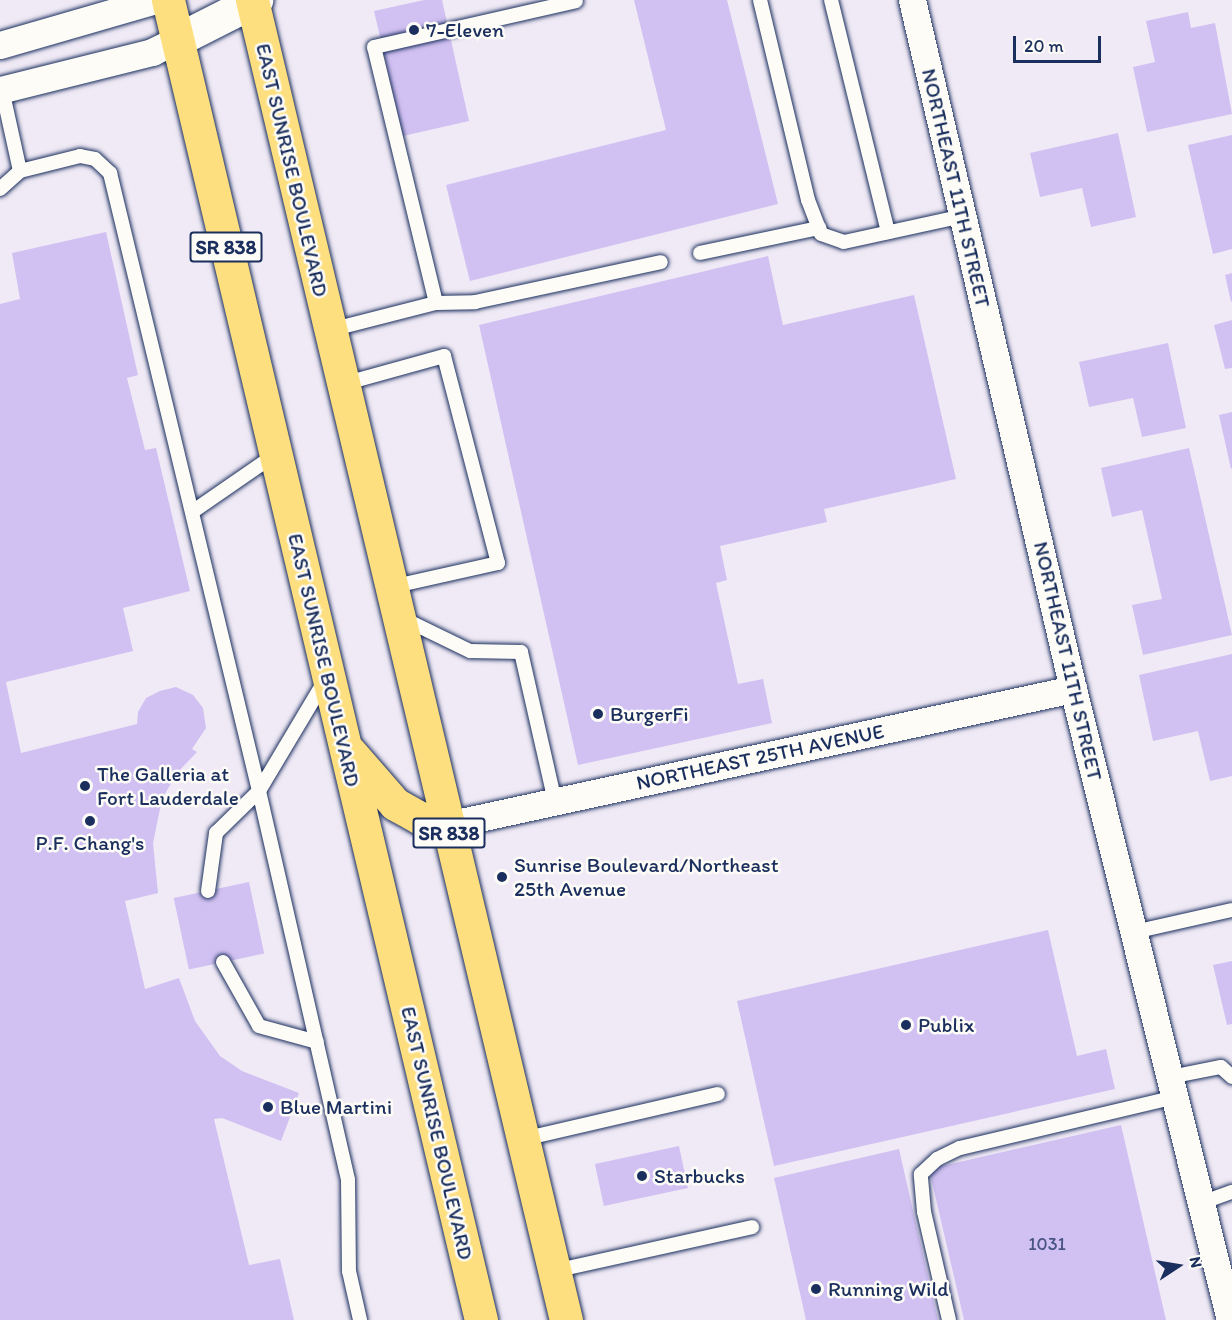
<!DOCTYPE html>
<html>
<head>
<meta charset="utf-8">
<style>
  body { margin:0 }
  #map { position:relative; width:1232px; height:1320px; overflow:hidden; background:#f0eaf6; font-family:Itim,sans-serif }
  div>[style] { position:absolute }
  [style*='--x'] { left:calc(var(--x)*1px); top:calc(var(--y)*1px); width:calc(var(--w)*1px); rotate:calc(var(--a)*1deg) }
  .building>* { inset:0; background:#d1c1f2; transform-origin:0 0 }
  .roads { filter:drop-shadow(0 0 2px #1b2f5e) drop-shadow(0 0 2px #1b2f5e) }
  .lane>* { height:14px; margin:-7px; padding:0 7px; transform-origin:7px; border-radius:7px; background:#fdfcf7 }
  .street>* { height:27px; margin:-13.5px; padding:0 13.5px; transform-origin:13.5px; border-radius:13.5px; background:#fdfcf7 }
  .secondary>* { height:33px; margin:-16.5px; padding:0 16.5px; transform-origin:16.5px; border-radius:16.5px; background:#fdfcf7 }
  .primary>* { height:33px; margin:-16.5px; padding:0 16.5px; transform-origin:16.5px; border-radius:16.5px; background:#fedf80 }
  .dots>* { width:16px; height:16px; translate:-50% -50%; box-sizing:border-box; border:3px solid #fdfcf7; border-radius:50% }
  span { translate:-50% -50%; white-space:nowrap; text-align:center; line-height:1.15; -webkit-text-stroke:5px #fdfcf7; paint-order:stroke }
  .number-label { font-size:18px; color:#485483 }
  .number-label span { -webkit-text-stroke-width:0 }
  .shield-label span { padding:2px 4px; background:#fdfcf7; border:2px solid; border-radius:4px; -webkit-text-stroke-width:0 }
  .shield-label { font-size:20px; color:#1b2f5e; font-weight:700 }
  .poi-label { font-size:21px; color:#1b2f5e }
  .left { translate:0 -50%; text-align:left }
  .street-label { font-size:21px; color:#1b2f5e }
  .north { position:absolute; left:1148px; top:1236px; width:60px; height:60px; -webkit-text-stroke:4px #fdfcf7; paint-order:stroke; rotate:78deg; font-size:16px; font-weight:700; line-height:24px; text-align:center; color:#1b2f5e }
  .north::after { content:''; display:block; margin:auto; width:21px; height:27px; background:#1b2f5e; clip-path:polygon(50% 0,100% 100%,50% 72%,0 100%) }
  .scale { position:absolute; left:1013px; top:36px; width:88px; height:27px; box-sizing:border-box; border:3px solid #1b2f5e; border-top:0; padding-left:8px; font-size:18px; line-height:21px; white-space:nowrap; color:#1b2f5e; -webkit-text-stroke:4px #fdfcf7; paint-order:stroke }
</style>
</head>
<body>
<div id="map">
  <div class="building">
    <div style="clip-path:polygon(424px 0,442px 0,469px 121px,403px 136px,374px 11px)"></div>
    <div style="clip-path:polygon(634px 0,727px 0,778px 204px,470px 281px,446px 185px,666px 130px)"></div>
    <div style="clip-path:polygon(1188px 12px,1191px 28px,1215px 23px,1232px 114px,1147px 132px,1133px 67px,1155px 62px,1146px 21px)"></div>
    <div style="clip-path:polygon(1118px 133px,1136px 217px,1091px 227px,1082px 188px,1040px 197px,1030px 153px)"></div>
    <div style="clip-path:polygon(1232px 135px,1232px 249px,1213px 254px,1188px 145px)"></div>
    <div style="clip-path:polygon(106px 232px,138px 375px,127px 378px,145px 450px,156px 448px,190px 591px,123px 608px,133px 651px,6px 682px,21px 753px,137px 724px,138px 712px,146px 698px,160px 691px,176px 687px,193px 695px,203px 708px,206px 728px,192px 749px,197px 752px,177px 773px,162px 799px,153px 843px,158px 893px,125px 901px,145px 989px,179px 978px,195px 1021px,220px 1056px,242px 1071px,299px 1093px,281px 1141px,222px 1118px,214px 1119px,249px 1265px,280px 1259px,294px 1320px,0 1320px,0 304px,20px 299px,12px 253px)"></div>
    <div style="clip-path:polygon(768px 256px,783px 325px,914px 295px,956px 479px,824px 509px,827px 522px,720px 546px,727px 580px,716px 583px,738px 684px,763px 679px,772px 723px,578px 765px,479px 325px)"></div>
    <div style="clip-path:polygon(1232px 273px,1232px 301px,1231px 302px,1225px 275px)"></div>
    <div style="clip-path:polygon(1232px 320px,1232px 368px,1225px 369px,1214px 325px)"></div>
    <div style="clip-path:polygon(1168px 343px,1186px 428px,1142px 437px,1133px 398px,1089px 407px,1079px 362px)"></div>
    <div style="clip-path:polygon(1232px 412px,1232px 468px,1231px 469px,1219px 415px)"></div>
    <div style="clip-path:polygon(1189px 448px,1232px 635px,1143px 655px,1132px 605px,1162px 599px,1142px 510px,1112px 517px,1101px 468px)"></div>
    <div style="clip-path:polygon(1232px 654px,1232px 776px,1210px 781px,1198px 731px,1153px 741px,1139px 675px)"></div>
    <div style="left:249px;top:882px;width:73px;height:77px;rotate:78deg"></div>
    <div style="clip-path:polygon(1048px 930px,1077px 1056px,1106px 1049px,1115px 1089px,774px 1166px,737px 1001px)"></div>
    <div style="clip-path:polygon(1232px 961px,1232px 1024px,1227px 1025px,1213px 965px)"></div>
    <div style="clip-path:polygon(1121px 1125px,1166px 1320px,964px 1320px,929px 1169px)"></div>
    <div style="left:679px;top:1146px;width:43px;height:86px;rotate:78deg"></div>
    <div style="clip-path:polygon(899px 1149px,938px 1320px,806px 1320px,774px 1178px)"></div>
  </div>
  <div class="roads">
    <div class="lane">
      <div style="--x:760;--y:0;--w:206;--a:76.5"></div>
      <div style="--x:808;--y:200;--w:36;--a:69"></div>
      <div style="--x:821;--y:234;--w:24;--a:19"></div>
      <div style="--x:844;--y:242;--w:122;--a:-12.3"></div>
      <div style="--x:831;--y:0;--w:239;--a:76.2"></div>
      <div style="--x:20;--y:171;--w:62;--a:-14"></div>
      <div style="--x:80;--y:156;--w:15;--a:11"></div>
      <div style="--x:95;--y:159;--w:21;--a:43"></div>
      <div style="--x:110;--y:173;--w:636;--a:76.44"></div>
      <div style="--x:259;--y:791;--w:399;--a:77.1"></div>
      <div style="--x:348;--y:1180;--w:91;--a:89.4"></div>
      <div style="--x:349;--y:1271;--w:50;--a:77.3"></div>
      <div style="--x:0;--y:189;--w:27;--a:-42"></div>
      <div style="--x:20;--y:171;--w:84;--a:-102.4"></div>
      <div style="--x:700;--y:253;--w:122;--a:-11.9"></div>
      <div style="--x:436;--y:303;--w:39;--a:-1"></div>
      <div style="--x:475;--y:302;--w:190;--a:-12.1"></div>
      <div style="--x:330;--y:330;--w:109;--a:-14.3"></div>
      <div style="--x:436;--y:303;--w:263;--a:-103.6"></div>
      <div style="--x:374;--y:47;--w:207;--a:-12.8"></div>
      <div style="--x:343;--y:384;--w:105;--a:-15.5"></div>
      <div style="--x:444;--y:356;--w:214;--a:75.4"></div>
      <div style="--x:498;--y:563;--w:110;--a:167.4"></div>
      <div style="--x:192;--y:512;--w:102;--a:-34.6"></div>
      <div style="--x:402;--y:618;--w:76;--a:25.9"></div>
      <div style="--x:470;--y:651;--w:51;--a:1.1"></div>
      <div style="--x:521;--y:652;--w:154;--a:77.2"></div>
      <div style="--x:208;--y:891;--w:59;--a:-82.1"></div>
      <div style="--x:216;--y:833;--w:60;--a:-44.3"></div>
      <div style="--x:259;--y:791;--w:127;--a:-59.2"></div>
      <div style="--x:1134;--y:932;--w:100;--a:-12.7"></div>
      <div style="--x:223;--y:962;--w:73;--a:60.6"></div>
      <div style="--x:259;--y:1026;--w:60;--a:15.4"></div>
      <div style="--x:1170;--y:1077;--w:52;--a:-11.1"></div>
      <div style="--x:1221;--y:1067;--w:15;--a:42"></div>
      <div style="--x:523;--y:1139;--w:200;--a:-13"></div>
      <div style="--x:1201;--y:1203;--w:33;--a:-20"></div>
      <div style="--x:554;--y:1271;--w:203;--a:-12.5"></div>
      <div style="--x:949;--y:1320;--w:111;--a:-103"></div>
      <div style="--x:924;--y:1212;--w:38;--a:-95"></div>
      <div style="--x:921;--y:1174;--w:22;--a:-43"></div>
      <div style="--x:937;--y:1159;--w:25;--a:-26"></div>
      <div style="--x:960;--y:1148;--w:221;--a:-13.3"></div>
    </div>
    <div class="street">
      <div style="--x:912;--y:0;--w:708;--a:76.85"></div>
      <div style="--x:1073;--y:689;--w:650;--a:76.03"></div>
      <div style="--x:0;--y:45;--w:162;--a:-16.1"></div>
      <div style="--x:0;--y:90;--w:157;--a:-14"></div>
      <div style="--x:152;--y:52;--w:28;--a:-26"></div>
      <div style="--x:447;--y:825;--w:641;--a:-12.26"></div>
    </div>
    <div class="secondary">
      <div style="--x:177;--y:40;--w:89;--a:-26.9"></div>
    </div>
    <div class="primary">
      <div style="--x:168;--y:0;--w:1357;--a:76.66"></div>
      <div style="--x:252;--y:0;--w:1357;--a:76.62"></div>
      <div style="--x:349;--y:751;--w:70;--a:49"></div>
      <div style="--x:395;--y:804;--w:29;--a:29"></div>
      <div style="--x:420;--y:818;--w:28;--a:15"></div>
    </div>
  </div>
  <div class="dots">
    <div style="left:414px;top:30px;background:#1b2f5e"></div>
    <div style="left:598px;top:714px;background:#1b2f5e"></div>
    <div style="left:85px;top:786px;background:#1b2f5e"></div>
    <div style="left:90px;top:821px;background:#1b2f5e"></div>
    <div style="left:502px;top:877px;background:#1b2f5e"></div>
    <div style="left:906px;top:1025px;background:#1b2f5e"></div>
    <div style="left:268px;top:1107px;background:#1b2f5e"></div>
    <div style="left:642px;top:1176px;background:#1b2f5e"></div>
    <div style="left:816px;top:1289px;background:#1b2f5e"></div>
  </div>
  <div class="number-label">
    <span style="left:1047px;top:1244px">1031</span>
  </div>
  <div class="shield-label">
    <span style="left:226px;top:247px">SR 838</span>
    <span style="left:449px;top:833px">SR 838</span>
  </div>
  <div class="poi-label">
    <span class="left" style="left:426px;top:30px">7-Eleven</span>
    <span class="left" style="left:610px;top:714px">BurgerFi</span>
    <span class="left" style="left:97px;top:786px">The Galleria at<br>Fort Lauderdale</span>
    <span style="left:90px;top:843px">P.F. Chang's</span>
    <span class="left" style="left:514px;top:877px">Sunrise Boulevard/Northeast<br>25th Avenue</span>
    <span class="left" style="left:918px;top:1025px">Publix</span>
    <span class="left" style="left:280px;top:1107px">Blue Martini</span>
    <span class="left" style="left:654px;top:1176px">Starbucks</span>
    <span class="left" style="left:828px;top:1289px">Running Wild</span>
  </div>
  <div class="street-label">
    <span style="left:292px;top:170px;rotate:77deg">EAST SUNRISE BOULEVARD</span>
    <span style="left:956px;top:188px;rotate:77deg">NORTHEAST 11TH STREET</span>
    <span style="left:324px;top:660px;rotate:77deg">EAST SUNRISE BOULEVARD</span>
    <span style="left:1068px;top:661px;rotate:77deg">NORTHEAST 11TH STREET</span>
    <span style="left:760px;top:757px;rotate:-12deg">NORTHEAST 25TH AVENUE</span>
    <span style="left:437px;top:1133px;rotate:77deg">EAST SUNRISE BOULEVARD</span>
  </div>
  <div class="north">N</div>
  <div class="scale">20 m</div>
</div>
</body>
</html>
